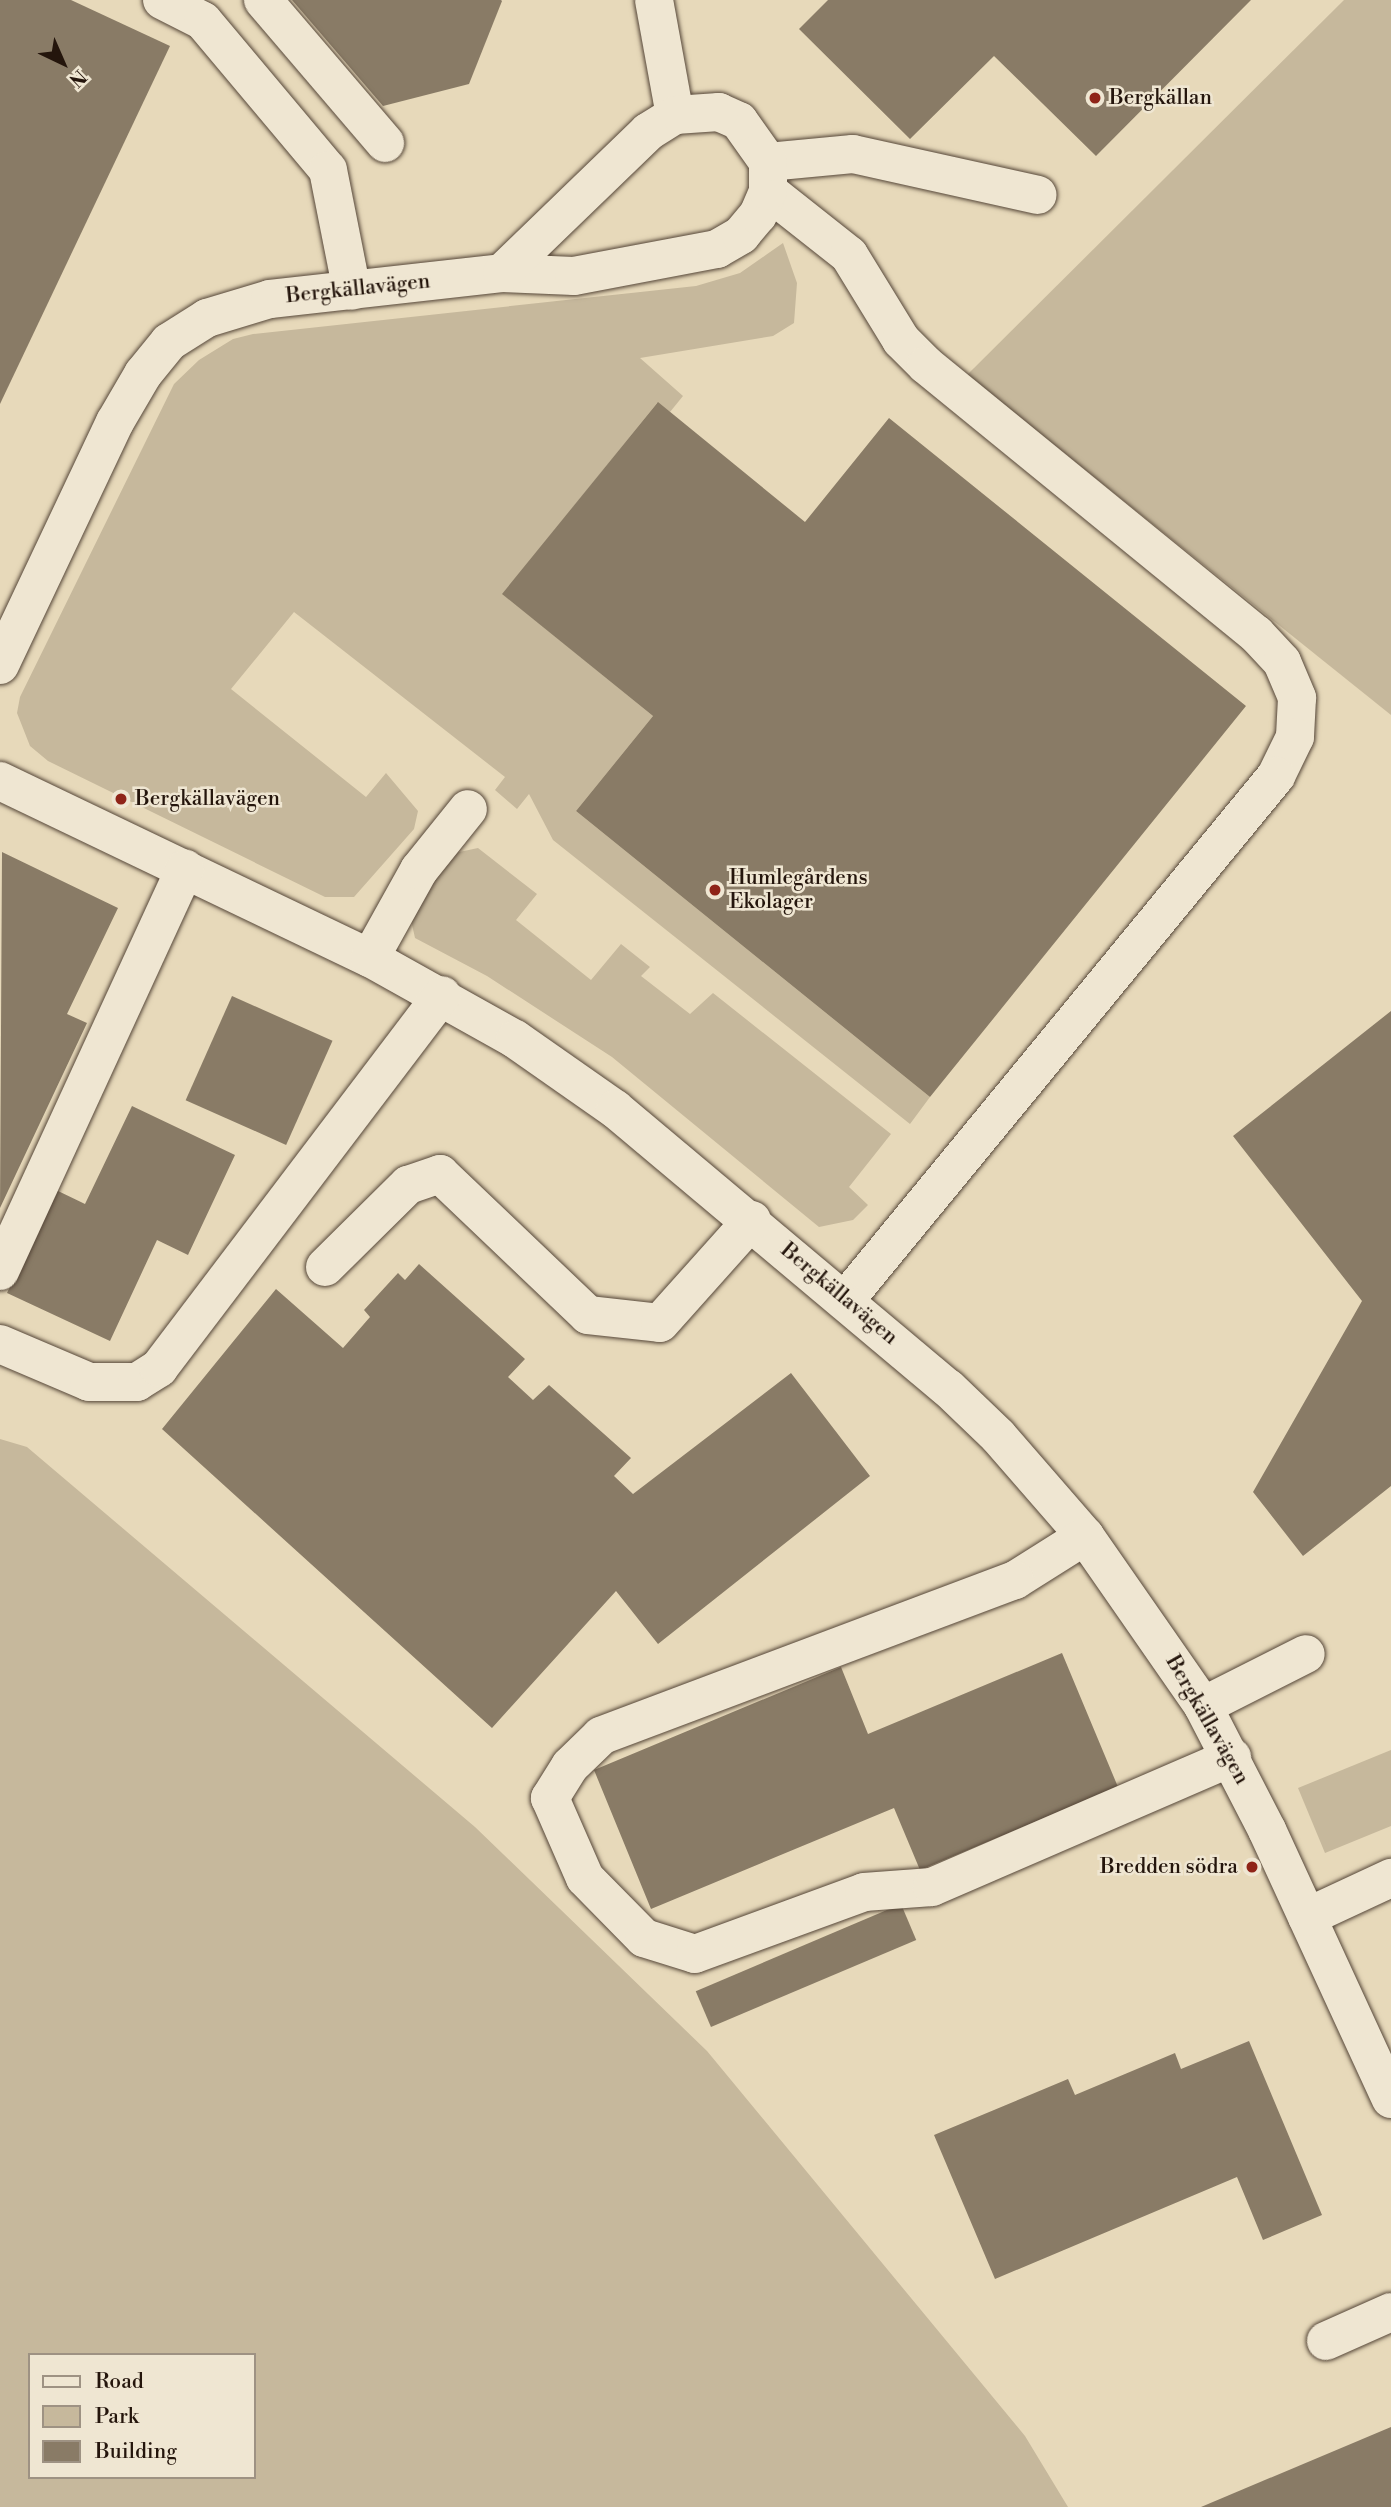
<!DOCTYPE html>
<html>
<head>
<meta charset="utf-8">
<style>
  body { margin:0 }
  #map { position:relative; width:1391px; height:2507px; overflow:hidden; background:#e7d9ba; font-family:"Libre Bodoni",serif }
  div>[style] { position:absolute }
  [style*='--x'] { left:calc(var(--x)*1px); top:calc(var(--y)*1px); width:calc(var(--w)*1px); rotate:calc(var(--a)*1deg) }
  .green>* { inset:0; background:#c6b89c }
  .building>* { inset:0; background:#897b66; transform-origin:0 0 }
  .roads { filter:drop-shadow(0 0 2px #554638) drop-shadow(0 0 2px #554638) }
  .minor>* { height:38px; margin:-19px; padding:0 19px; transform-origin:19px; border-radius:19px; background:#efe6d2 }
  .dots>* { width:19px; height:19px; translate:-50% -50%; box-sizing:border-box; border:4px solid #efe6d2; border-radius:50% }
  span { translate:-50% -50%; white-space:nowrap; text-align:center; line-height:1.15; -webkit-text-stroke:5px #efe6d2; paint-order:stroke }
  .poi-label { font-size:21px; color:#24150c }
  .left { translate:0 -50%; text-align:left }
  .right { translate:-100% -50%; text-align:right }
  .street-label { font-size:21px; color:#24150c }
  .legend { position:absolute; left:28px; top:2353px; width:228px; height:126px; box-sizing:border-box; background:#efe6d2; border:2px solid #9e9283; margin:0; padding:9px 12px; list-style:none; font-size:21px; color:#24150c }
  .legend li { display:flex; align-items:center; gap:14px; height:35px }
  .legend b { width:35px; border:2px solid #9e9283 }
  .north { position:absolute; left:28px; top:28px; width:70px; height:70px; -webkit-text-stroke:5px #efe6d2; paint-order:stroke; rotate:136deg; font-size:19px; font-weight:700; line-height:28px; text-align:center; color:#24150c }
  .north::after { content:''; display:block; margin:auto; width:24px; height:32px; background:#24150c; clip-path:polygon(50% 0,100% 100%,50% 72%,0 100%) }
</style>
</head>
<body>
<div id="map">
  <div class="green">
    <div style="clip-path:polygon(1344px 0,1391px 0,1391px 715px,967px 375px)"></div>
    <div style="clip-path:polygon(783px 243px,797px 283px,794px 323px,773px 336px,640px 358px,683px 396px,670px 412px,657px 403px,503px 594px,653px 716px,576px 811px,930px 1097px,910px 1124px,553px 840px,529px 794px,517px 809px,495px 790px,505px 777px,294px 612px,231px 689px,366px 797px,386px 773px,418px 811px,414px 829px,354px 897px,325px 897px,48px 761px,30px 746px,17px 713px,20px 697px,174px 384px,199px 360px,233px 339px,253px 334px,696px 286px,740px 273px)"></div>
    <div style="clip-path:polygon(478px 848px,537px 894px,516px 920px,591px 980px,621px 944px,650px 967px,641px 976px,690px 1014px,713px 993px,891px 1134px,849px 1187px,868px 1205px,853px 1220px,819px 1227px,612px 1057px,487px 976px,415px 938px,407px 902px,450px 854px)"></div>
    <div style="clip-path:polygon(evenodd,0 1439px,27px 1447px,475px 1827px,707px 2051px,1025px 2436px,1068px 2507px,0 2507px,0 1439px,30px 2355px,254px 2355px,254px 2477px,30px 2477px,30px 2355px)"></div>
    <div style="clip-path:polygon(1391px 1750px,1391px 1826px,1325px 1853px,1298px 1788px)"></div>
  </div>
  <div class="building">
    <div style="clip-path:polygon(0 0,71px 0,170px 46px,0 404px)"></div>
    <div style="clip-path:polygon(292px 0,501px 0,502px 1px,469px 84px,383px 106px)"></div>
    <div style="clip-path:polygon(828px 0,1251px 0,1096px 156px,994px 56px,910px 139px,799px 29px)"></div>
    <div style="clip-path:polygon(658px 402px,805px 522px,889px 418px,1246px 706px,930px 1097px,576px 811px,653px 716px,502px 594px)"></div>
    <div style="clip-path:polygon(2px 852px,118px 908px,67px 1014px,87px 1023px,0 1208px)"></div>
    <div style="left:232px;top:996px;width:110px;height:114px;rotate:24deg"></div>
    <div style="clip-path:polygon(1391px 1011px,1391px 1486px,1303px 1556px,1253px 1492px,1362px 1301px,1233px 1136px)"></div>
    <div style="clip-path:polygon(132px 1106px,235px 1155px,188px 1255px,157px 1240px,110px 1341px,7px 1293px,56px 1190px,85px 1204px)"></div>
    <div style="clip-path:polygon(419px 1264px,525px 1359px,508px 1377px,533px 1400px,549px 1385px,631px 1458px,614px 1476px,633px 1494px,791px 1373px,870px 1476px,658px 1644px,616px 1591px,492px 1728px,162px 1429px,276px 1289px,343px 1348px,370px 1317px,364px 1310px,398px 1273px,405px 1280px)"></div>
    <div style="clip-path:polygon(1062px 1653px,1118px 1787px,920px 1870px,894px 1808px,651px 1909px,594px 1770px,841px 1667px,868px 1734px)"></div>
    <div style="left:901px;top:1904px;width:39px;height:223px;rotate:67deg"></div>
    <div style="clip-path:polygon(1249px 2041px,1322px 2215px,1263px 2240px,1237px 2177px,995px 2279px,934px 2135px,1068px 2079px,1075px 2095px,1175px 2053px,1181px 2069px)"></div>
    <div style="clip-path:polygon(1391px 2427px,1391px 2507px,1201px 2507px)"></div>
  </div>
  <div class="roads">
    <div class="minor">
      <div style="--x:162;--y:0;--w:46;--a:27.1"></div>
      <div style="--x:203;--y:21;--w:194;--a:50"></div>
      <div style="--x:328;--y:170;--w:123;--a:78.8"></div>
      <div style="--x:263;--y:0;--w:188;--a:49.5"></div>
      <div style="--x:654;--y:0;--w:117;--a:79.7"></div>
      <div style="--x:768;--y:162;--w:85;--a:-5.4"></div>
      <div style="--x:853;--y:154;--w:189;--a:12.5"></div>
      <div style="--x:768;--y:191;--w:103;--a:38.3"></div>
      <div style="--x:849;--y:255;--w:100;--a:58.5"></div>
      <div style="--x:901;--y:340;--w:35;--a:45"></div>
      <div style="--x:926;--y:365;--w:426;--a:39.2"></div>
      <div style="--x:1256;--y:634;--w:38;--a:47"></div>
      <div style="--x:1282;--y:662;--w:39;--a:67"></div>
      <div style="--x:1297;--y:698;--w:39;--a:93"></div>
      <div style="--x:1295;--y:737;--w:43;--a:116"></div>
      <div style="--x:1276;--y:776;--w:676;--a:129.41"></div>
      <div style="--x:0;--y:665;--w:269;--a:-64.7"></div>
      <div style="--x:115;--y:422;--w:56;--a:-59.7"></div>
      <div style="--x:143;--y:374;--w:41;--a:-50.9"></div>
      <div style="--x:169;--y:342;--w:45;--a:-32.3"></div>
      <div style="--x:207;--y:318;--w:66;--a:-16.8"></div>
      <div style="--x:270;--y:299;--w:233;--a:-6.4"></div>
      <div style="--x:502;--y:273;--w:72;--a:2.4"></div>
      <div style="--x:574;--y:276;--w:146;--a:-10.7"></div>
      <div style="--x:717;--y:249;--w:28;--a:-30"></div>
      <div style="--x:741;--y:235;--w:26;--a:-50"></div>
      <div style="--x:758;--y:215;--w:26;--a:-67"></div>
      <div style="--x:768;--y:191;--w:29;--a:-90"></div>
      <div style="--x:768;--y:162;--w:50;--a:-125.3"></div>
      <div style="--x:739;--y:121;--w:22;--a:-156"></div>
      <div style="--x:719;--y:112;--w:44;--a:176.1"></div>
      <div style="--x:675;--y:115;--w:32;--a:148"></div>
      <div style="--x:648;--y:132;--w:203;--a:136"></div>
      <div style="--x:0;--y:781;--w:410;--a:25.6"></div>
      <div style="--x:370;--y:958;--w:166;--a:29.2"></div>
      <div style="--x:515;--y:1039;--w:122;--a:35"></div>
      <div style="--x:615;--y:1109;--w:434;--a:40"></div>
      <div style="--x:948;--y:1388;--w:69;--a:43.8"></div>
      <div style="--x:998;--y:1436;--w:133;--a:49"></div>
      <div style="--x:1085;--y:1536;--w:207;--a:55.2"></div>
      <div style="--x:1203;--y:1706;--w:140;--a:62.7"></div>
      <div style="--x:1267;--y:1830;--w:296;--a:65.3"></div>
      <div style="--x:370;--y:958;--w:101;--a:-60.9"></div>
      <div style="--x:419;--y:870;--w:78;--a:-51.2"></div>
      <div style="--x:325;--y:1267;--w:117;--a:-44.7"></div>
      <div style="--x:408;--y:1185;--w:34;--a:-19"></div>
      <div style="--x:440;--y:1174;--w:204;--a:43.6"></div>
      <div style="--x:588;--y:1315;--w:72;--a:6.3"></div>
      <div style="--x:660;--y:1323;--w:138;--a:-48.2"></div>
      <div style="--x:0;--y:1271;--w:443;--a:-65.3"></div>
      <div style="--x:0;--y:1344;--w:97;--a:23.1"></div>
      <div style="--x:89;--y:1382;--w:48;--a:0"></div>
      <div style="--x:137;--y:1382;--w:26;--a:-32"></div>
      <div style="--x:159;--y:1368;--w:468;--a:-52.8"></div>
      <div style="--x:1085;--y:1536;--w:83;--a:147.8"></div>
      <div style="--x:1015;--y:1580;--w:442;--a:159.4"></div>
      <div style="--x:601;--y:1736;--w:43;--a:135.9"></div>
      <div style="--x:570;--y:1766;--w:38;--a:122"></div>
      <div style="--x:550;--y:1798;--w:87;--a:66.4"></div>
      <div style="--x:585;--y:1878;--w:84;--a:45.5"></div>
      <div style="--x:644;--y:1938;--w:53;--a:17.4"></div>
      <div style="--x:695;--y:1954;--w:180;--a:-20.1"></div>
      <div style="--x:864;--y:1892;--w:68;--a:-4.2"></div>
      <div style="--x:932;--y:1887;--w:327;--a:-23.4"></div>
      <div style="--x:1203;--y:1706;--w:115;--a:-26.8"></div>
      <div style="--x:1307;--y:1917;--w:93;--a:-24.9"></div>
      <div style="--x:1326;--y:2341;--w:71;--a:-24"></div>
    </div>
  </div>
  <div class="dots">
    <div style="left:1095px;top:98px;background:#8f2418"></div>
    <div style="left:121px;top:799px;background:#8f2418"></div>
    <div style="left:715px;top:890px;background:#8f2418"></div>
    <div style="left:1252px;top:1867px;background:#8f2418"></div>
  </div>
  <div class="poi-label">
    <span class="left" style="left:1109px;top:98px">Bergkällan</span>
    <span class="left" style="left:135px;top:799px">Bergkällavägen</span>
    <span class="left" style="left:729px;top:890px">Humlegårdens<br>Ekolager</span>
    <span class="right" style="left:1238px;top:1867px">Bredden södra</span>
  </div>
  <div class="street-label">
    <span style="left:358px;top:289px;rotate:-6deg">Bergkällavägen</span>
    <span style="left:839px;top:1294px;rotate:40deg">Bergkällavägen</span>
    <span style="left:1207px;top:1720px;rotate:60deg">Bergkällavägen</span>
  </div>
  <ul class="legend">
  <li><b style="height:9px;background:#efe6d2"></b>Road</li>
  <li><b style="height:19px;background:#c6b89c"></b>Park</li>
  <li><b style="height:19px;background:#897b66"></b>Building</li>
  </ul>
  <div class="north">N</div>
</div>
</body>
</html>
